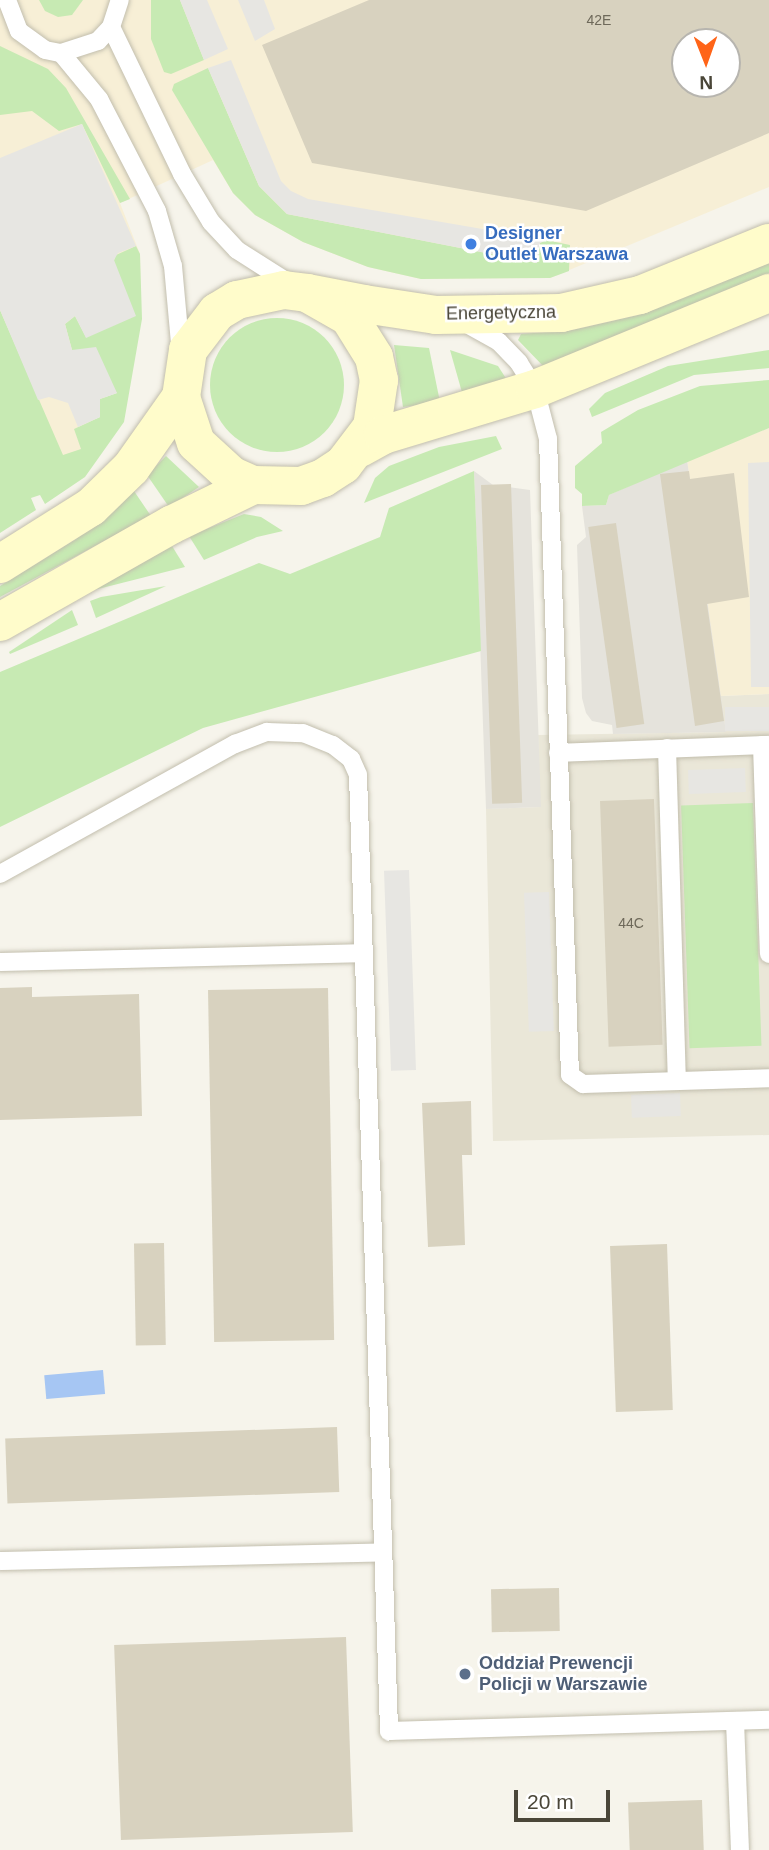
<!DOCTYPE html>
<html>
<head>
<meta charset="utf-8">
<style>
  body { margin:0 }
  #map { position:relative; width:769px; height:1850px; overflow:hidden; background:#f6f4eb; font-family:Helvetica,sans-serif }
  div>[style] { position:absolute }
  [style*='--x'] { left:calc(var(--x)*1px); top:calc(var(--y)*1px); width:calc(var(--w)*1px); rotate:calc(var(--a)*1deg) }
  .residential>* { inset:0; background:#eae7d8 }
  .commercial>* { inset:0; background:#f7efd6 }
  .industrial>* { inset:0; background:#e5e3dc }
  .green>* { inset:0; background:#c7eab3; transform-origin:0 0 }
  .round { border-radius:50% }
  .parking>* { inset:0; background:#e7e6e2; transform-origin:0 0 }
  .water>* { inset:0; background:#a6c6f3; transform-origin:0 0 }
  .building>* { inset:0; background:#d8d2bf; transform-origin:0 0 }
  .roads { filter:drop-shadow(0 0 2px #c2bead) drop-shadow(0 0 2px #c2bead) }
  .lane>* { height:18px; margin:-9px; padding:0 9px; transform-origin:9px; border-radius:9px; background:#fff }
  .secondary>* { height:38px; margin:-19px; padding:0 19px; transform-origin:19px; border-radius:19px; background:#fffccb }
  .dots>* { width:19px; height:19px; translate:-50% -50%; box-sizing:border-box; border:4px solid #fff; border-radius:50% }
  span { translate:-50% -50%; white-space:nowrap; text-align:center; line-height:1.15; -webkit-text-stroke:5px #fff; paint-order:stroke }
  .number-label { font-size:14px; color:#6e695a }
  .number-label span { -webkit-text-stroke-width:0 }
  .shop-label { font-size:18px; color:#366cbe; font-weight:700 }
  .left { translate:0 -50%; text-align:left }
  .street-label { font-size:18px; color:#4a4638 }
  .service-label { font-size:18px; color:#4e5e75; font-weight:700 }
  .north { position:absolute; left:671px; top:28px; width:70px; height:70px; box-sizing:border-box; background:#fff; border:2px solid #b7b5af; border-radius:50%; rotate:179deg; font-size:19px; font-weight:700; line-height:28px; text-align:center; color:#4a4638 }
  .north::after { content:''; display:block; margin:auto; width:24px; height:32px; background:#ff6418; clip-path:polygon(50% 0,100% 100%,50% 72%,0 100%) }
  .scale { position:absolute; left:514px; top:1790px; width:96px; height:32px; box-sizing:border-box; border:4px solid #4a4638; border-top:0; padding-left:9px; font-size:21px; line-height:24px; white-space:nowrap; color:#4a4638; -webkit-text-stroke:5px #fff; paint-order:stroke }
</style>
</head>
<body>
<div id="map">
  <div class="residential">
    <div style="clip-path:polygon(769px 694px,769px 1135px,493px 1141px,486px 809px,540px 807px,538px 735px,726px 732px,720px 696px)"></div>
  </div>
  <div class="commercial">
    <div style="clip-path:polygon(evenodd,0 0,769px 0,769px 187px,550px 278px,421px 279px,368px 267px,303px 242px,255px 215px,233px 193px,213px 160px,120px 203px,140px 254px,141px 319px,65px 484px,0 384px,0 0,685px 42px,727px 42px,727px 84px,685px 84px,685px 42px)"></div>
    <div style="clip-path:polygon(769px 428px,769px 694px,720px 696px,687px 460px)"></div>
  </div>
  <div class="industrial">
    <div style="clip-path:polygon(687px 460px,726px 732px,613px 734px,612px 725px,592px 721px,586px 713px,582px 698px,577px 545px,586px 537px,582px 506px,606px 505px,609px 495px)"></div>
    <div style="clip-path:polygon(474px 471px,493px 485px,530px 490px,541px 807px,486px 809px)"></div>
  </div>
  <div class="green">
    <div style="clip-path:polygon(39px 0,83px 0,72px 15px,58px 17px,45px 11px)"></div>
    <div style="clip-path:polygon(151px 0,180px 0,204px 60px,171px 74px,164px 72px,151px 39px)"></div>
    <div style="clip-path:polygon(0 46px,48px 69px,66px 88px,130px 199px,120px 203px,82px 124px,59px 131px,32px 111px,0 115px)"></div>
    <div style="clip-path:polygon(208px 68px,259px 186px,287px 214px,537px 263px,540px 243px,546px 240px,570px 245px,569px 271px,550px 278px,421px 279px,368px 267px,303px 242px,255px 215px,233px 193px,172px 90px,174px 84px)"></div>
    <div style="clip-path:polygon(136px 246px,140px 254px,142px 319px,124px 422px,85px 477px,45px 504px,40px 495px,31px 498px,36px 510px,0 533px,0 310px,63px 455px,81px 449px,74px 429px,100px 417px,100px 399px,117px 393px,72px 350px,65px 324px,75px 316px,86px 337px,116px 255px)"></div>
    <div style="clip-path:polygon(769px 263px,769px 273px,545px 368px,518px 340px,521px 334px,572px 330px,638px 315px)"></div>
    <div class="round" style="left:210px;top:318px;width:134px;height:134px"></div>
    <div style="clip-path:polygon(394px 345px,429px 348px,440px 402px,403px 407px)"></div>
    <div style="clip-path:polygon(450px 350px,498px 366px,507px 380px,463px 396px)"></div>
    <div style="clip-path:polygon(769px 350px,769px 368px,694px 375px,592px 417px,589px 409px,605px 393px,668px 366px)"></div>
    <div style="clip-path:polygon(769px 380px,769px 428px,609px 495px,606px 505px,582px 506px,582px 494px,575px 488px,575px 466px,602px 443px,601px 432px,638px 410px,700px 386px)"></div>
    <div style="clip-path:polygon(496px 436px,502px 449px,364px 503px,375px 478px,389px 466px,439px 447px)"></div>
    <div style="clip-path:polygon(166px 456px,199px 487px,169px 507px,147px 475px)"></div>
    <div style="clip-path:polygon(474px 471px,481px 651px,203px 728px,0 827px,0 672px,259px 563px,290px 574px,380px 537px,389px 508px)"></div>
    <div style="clip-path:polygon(134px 491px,151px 516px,0 597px,0 586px,76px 539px)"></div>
    <div style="clip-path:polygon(244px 514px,261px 517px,283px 531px,257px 537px,204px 560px,189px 536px)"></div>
    <div style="clip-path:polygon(172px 546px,185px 567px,94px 590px)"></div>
    <div style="clip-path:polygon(166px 586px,96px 618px,90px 601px,101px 597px)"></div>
    <div style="clip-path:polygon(72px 610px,78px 625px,10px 654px,9px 652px)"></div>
    <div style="left:753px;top:803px;width:243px;height:72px;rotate:88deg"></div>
  </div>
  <div class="parking">
    <div style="clip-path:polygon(180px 0,207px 0,228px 49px,204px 60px)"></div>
    <div style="clip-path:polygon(238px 0,264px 0,275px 29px,255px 41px)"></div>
    <div style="clip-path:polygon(231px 60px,281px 181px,291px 191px,308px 199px,546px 240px,540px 243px,537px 263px,287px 214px,259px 186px,208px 68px)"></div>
    <div style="clip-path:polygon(82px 124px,136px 246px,118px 253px,114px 260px,136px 316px,86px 338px,75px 316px,65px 324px,72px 350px,96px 347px,117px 393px,100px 399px,100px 417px,78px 427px,68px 403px,49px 397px,38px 400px,0 310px,0 158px)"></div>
    <div style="clip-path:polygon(769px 462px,769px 687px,751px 687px,748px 463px)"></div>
    <div style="left:769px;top:707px;width:24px;height:44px;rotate:90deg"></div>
    <div style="left:745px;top:768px;width:24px;height:57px;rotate:88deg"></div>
    <div style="left:409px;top:870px;width:200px;height:25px;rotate:88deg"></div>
    <div style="left:549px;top:892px;width:139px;height:25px;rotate:88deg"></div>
    <div style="left:680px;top:1093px;width:23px;height:49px;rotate:88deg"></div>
  </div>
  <div class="water">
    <div style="left:103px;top:1370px;width:24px;height:59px;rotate:85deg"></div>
  </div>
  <div class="building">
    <div style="clip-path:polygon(evenodd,369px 0,769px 0,769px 133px,586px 211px,312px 163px,262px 45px,369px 0,685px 42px,727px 42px,727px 84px,685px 84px,685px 42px)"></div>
    <div style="clip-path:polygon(689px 471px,690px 479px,734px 473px,749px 597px,707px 604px,724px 721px,695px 726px,660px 474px)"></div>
    <div style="left:511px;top:484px;width:319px;height:30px;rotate:88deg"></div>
    <div style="left:616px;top:523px;width:203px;height:28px;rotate:82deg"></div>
    <div style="left:654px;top:799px;width:246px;height:54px;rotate:88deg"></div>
    <div style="clip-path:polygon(32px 987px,32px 997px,139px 994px,142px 1116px,0 1120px,0 988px)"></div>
    <div style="left:328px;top:988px;width:352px;height:120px;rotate:89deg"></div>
    <div style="clip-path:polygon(471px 1101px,472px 1155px,462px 1155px,465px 1245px,428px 1247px,422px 1103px)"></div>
    <div style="left:164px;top:1243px;width:102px;height:30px;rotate:89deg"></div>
    <div style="left:667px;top:1244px;width:166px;height:57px;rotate:88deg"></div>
    <div style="left:337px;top:1427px;width:65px;height:332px;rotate:88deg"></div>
    <div style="left:559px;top:1588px;width:43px;height:68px;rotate:89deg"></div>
    <div style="left:346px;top:1637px;width:195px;height:232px;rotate:88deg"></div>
    <div style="left:702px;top:1800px;width:50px;height:74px;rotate:88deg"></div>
  </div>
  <div class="roads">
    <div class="lane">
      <div style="--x:7;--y:0;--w:33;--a:69"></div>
      <div style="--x:19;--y:31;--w:32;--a:36"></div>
      <div style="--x:45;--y:50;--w:16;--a:11"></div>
      <div style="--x:61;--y:53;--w:39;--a:-18"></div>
      <div style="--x:98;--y:41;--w:19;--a:-47"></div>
      <div style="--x:111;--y:27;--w:28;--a:-72"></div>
      <div style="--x:111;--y:27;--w:163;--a:64.2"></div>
      <div style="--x:182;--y:174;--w:56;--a:58.9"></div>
      <div style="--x:211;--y:222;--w:38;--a:47"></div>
      <div style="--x:237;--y:250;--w:65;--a:32.5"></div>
      <div style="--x:61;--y:53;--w:60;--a:50.4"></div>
      <div style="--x:99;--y:99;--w:126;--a:62.6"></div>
      <div style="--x:157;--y:211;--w:57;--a:73.8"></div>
      <div style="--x:173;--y:266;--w:88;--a:84.8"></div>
      <div style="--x:465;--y:323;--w:39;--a:29"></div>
      <div style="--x:499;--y:342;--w:29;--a:46"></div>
      <div style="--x:519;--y:363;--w:31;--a:58"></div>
      <div style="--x:535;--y:389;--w:52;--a:75.4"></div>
      <div style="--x:548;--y:439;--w:636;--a:88.02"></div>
      <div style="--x:570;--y:1075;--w:16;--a:35"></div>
      <div style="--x:583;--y:1084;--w:186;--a:-1.8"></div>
      <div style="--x:762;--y:745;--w:209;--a:88.1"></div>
      <div style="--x:667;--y:748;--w:333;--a:88.3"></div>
      <div style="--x:558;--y:753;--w:211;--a:-2.2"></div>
      <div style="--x:0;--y:874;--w:269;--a:-29"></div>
      <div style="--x:235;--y:744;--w:34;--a:-21"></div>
      <div style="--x:267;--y:732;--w:36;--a:2"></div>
      <div style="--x:303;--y:733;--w:32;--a:22"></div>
      <div style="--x:333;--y:745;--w:23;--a:38"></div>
      <div style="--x:351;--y:759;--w:17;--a:66"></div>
      <div style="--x:358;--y:775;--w:957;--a:88.14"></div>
      <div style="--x:389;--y:1731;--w:380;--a:-1.7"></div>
      <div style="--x:0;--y:962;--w:360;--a:-1.4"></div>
      <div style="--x:0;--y:1561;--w:382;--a:-1.3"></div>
      <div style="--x:735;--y:1721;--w:129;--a:87.8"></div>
    </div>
    <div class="secondary">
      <div style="--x:307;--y:293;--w:48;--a:29.7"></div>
      <div style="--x:349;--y:317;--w:47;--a:58"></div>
      <div style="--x:374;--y:357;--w:24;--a:78"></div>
      <div style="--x:379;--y:380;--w:48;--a:98.5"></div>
      <div style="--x:372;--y:427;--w:48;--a:127.3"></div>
      <div style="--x:343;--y:465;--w:24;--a:147"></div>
      <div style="--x:323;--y:478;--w:23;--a:160"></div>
      <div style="--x:301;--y:486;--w:48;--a:-178.8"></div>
      <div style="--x:253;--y:485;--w:24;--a:-156"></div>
      <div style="--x:231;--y:475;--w:47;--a:-137.6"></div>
      <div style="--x:196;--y:443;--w:48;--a:-108.1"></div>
      <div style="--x:181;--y:397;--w:48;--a:-81.5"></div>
      <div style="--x:188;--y:350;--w:48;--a:-52.7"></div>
      <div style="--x:217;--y:312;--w:23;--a:-31"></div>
      <div style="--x:237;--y:300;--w:48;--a:-12"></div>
      <div style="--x:284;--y:290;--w:23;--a:7"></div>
      <div style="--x:307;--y:293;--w:58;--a:10.9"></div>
      <div style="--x:364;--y:304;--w:73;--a:8.7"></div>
      <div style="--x:436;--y:315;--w:125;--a:-0.9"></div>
      <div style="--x:561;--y:313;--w:81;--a:-12.8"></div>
      <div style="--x:640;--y:295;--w:139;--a:-22"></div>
      <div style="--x:360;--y:448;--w:26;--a:-29"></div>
      <div style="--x:383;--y:435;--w:159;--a:-16.8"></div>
      <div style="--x:535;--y:389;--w:253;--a:-22.3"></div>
      <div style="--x:0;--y:564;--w:107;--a:-32.1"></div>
      <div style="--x:91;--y:507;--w:56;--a:-44.3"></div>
      <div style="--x:131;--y:468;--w:87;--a:-54.8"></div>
      <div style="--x:0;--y:622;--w:197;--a:-29.6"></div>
      <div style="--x:171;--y:525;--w:91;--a:-26"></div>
    </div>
  </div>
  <div class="dots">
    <div style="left:471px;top:244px;background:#3f7fe0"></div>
    <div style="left:465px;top:1674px;background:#5c6f8a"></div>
  </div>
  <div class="number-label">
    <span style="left:599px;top:20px">42E</span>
    <span style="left:631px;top:923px">44C</span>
  </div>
  <div class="shop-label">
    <span class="left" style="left:485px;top:244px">Designer<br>Outlet Warszawa</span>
  </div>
  <div class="street-label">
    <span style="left:501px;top:313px;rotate:-1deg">Energetyczna</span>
  </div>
  <div class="service-label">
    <span class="left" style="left:479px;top:1674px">Oddział Prewencji<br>Policji w Warszawie</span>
  </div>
  <div class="north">N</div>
  <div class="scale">20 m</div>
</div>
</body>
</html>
